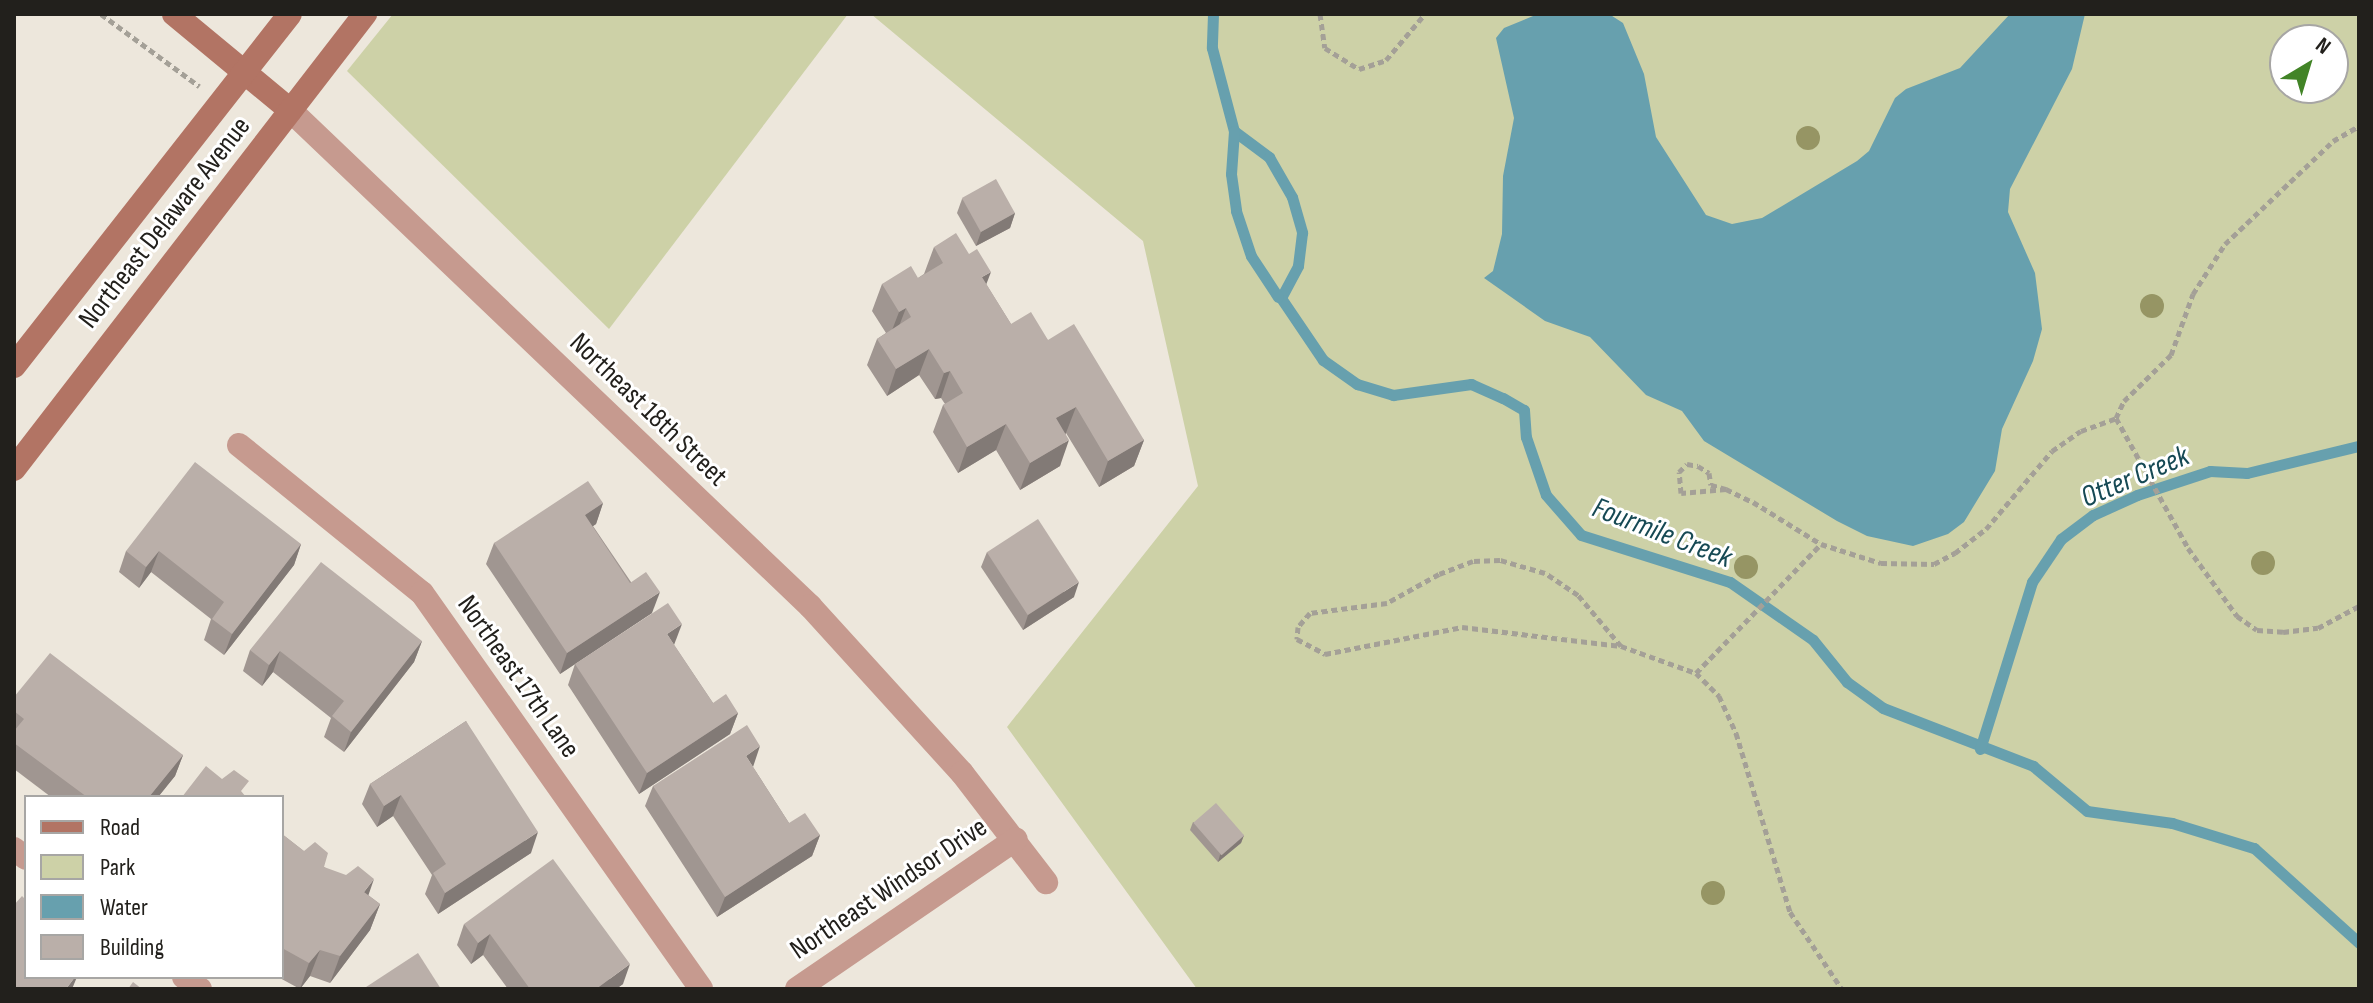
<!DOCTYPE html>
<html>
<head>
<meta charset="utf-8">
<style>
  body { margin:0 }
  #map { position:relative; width:2373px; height:1003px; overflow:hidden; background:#ede7dc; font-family:"Sofia Sans Condensed",sans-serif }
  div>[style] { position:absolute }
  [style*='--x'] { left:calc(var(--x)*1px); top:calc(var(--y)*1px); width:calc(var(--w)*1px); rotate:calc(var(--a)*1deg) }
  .green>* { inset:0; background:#cdd1a7 }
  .water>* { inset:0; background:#67a0ae }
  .stream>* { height:11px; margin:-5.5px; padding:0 5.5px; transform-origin:5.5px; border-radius:5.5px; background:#67a0ae }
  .path>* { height:5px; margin-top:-2.5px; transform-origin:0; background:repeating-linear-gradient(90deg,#a4a097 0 6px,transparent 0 10px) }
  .minor>* { height:24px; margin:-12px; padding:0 12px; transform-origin:12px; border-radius:12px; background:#c69a8f }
  .secondary>* { height:24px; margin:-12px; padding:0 12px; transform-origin:12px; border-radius:12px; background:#b27464 }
  .trees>* { width:24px; height:24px; margin:-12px; border-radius:50%; background:#969564 }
  .wall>* { inset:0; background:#a09691 }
  .shaded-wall>* { inset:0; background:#827a76 }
  .building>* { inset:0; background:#baafa9; transform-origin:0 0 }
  span { translate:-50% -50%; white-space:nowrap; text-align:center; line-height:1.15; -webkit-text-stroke:6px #fff; paint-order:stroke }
  .street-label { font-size:28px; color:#22201c }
  .water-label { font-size:30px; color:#164954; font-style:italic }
  .frame { position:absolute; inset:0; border:16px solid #22201c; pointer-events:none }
  .legend { position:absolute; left:24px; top:795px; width:260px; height:184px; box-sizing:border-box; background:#fff; border:2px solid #a7a6a4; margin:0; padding:10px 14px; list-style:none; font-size:24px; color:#22201c }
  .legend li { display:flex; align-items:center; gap:16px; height:40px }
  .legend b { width:40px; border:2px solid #a7a6a4 }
  .north { position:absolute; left:2269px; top:24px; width:80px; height:80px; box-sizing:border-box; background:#fff; border:2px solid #a7a6a4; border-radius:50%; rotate:38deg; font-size:22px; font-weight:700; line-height:32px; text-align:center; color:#22201c }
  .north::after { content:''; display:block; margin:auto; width:28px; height:36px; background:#428427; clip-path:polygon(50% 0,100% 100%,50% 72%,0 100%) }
</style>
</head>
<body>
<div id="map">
  <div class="green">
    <div style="clip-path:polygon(393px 14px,848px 14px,609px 329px,347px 71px)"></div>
    <div style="clip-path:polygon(evenodd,871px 14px,2359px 14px,2359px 989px,1197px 989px,1007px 727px,1198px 486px,1143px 241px,871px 14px,2285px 40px,2333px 40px,2333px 88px,2285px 88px,2285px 40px)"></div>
  </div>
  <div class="water">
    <div style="clip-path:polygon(1538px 14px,1609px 14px,1623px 23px,1644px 74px,1656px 137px,1706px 215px,1732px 224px,1762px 218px,1857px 161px,1869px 151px,1895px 98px,1906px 89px,1960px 68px,2010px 14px,2085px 14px,2072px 69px,2010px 189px,2008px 212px,2035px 273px,2042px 329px,2033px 361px,2002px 429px,1995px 471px,1964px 522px,1948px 534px,1913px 546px,1867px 536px,1837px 521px,1704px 441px,1682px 411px,1646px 395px,1590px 337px,1545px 321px,1484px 278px,1493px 271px,1502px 234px,1503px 176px,1514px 118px,1496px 38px,1504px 28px)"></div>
  </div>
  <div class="stream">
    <div style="--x:1213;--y:14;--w:34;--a:92"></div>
    <div style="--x:1212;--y:48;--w:86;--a:75.2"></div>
    <div style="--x:1234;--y:131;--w:44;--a:36.6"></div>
    <div style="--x:1269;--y:157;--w:46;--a:60.1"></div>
    <div style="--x:1292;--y:197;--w:37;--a:74"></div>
    <div style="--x:1302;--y:233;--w:33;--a:97"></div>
    <div style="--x:1298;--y:266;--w:36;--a:118"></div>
    <div style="--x:1281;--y:298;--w:75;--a:55.9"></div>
    <div style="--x:1323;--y:360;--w:42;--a:35.2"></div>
    <div style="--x:1357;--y:384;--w:38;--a:17"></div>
    <div style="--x:1393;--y:395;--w:79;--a:-8"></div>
    <div style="--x:1471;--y:384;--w:35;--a:24"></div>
    <div style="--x:1503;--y:398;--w:24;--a:30"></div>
    <div style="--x:1524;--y:410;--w:27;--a:86"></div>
    <div style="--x:1526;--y:437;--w:61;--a:71"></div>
    <div style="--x:1546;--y:495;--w:53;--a:48.8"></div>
    <div style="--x:1581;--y:535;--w:156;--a:17.5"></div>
    <div style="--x:1730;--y:582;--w:101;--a:34.9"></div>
    <div style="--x:1813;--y:640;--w:54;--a:51"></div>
    <div style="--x:1847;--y:682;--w:44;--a:35.8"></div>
    <div style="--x:1883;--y:708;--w:161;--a:21.1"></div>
    <div style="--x:2033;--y:766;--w:70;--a:39.8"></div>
    <div style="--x:2087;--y:811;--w:86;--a:8"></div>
    <div style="--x:2172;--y:823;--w:86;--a:17"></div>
    <div style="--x:2254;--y:848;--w:142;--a:42.1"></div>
    <div style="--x:1234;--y:131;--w:43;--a:94"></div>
    <div style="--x:1231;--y:174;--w:37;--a:82"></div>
    <div style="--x:1236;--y:211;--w:47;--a:71.6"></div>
    <div style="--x:1251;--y:256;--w:49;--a:56.6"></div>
    <div style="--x:1980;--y:749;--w:175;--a:-72.7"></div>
    <div style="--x:2032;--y:582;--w:52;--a:-56"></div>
    <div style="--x:2061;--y:539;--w:40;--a:-37"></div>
    <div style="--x:2093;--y:515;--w:48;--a:-24.4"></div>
    <div style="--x:2137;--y:495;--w:77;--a:-18.2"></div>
    <div style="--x:2210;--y:471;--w:37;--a:3"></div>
    <div style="--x:2247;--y:473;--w:115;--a:-13.6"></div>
  </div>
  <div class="path">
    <div style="--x:101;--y:14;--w:122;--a:36.3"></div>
    <div style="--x:1320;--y:14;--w:34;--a:82"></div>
    <div style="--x:1325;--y:48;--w:40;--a:32"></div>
    <div style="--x:1359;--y:69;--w:28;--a:-18"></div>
    <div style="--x:1386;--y:60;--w:60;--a:-49.7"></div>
    <div style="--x:2116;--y:418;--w:149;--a:61"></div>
    <div style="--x:2188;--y:548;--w:84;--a:54.2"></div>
    <div style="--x:2237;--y:616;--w:24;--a:35"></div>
    <div style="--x:2257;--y:630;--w:26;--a:4"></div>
    <div style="--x:2283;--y:632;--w:35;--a:-7"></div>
    <div style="--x:2318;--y:628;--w:47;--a:-28.2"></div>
    <div style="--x:1726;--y:489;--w:45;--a:174.9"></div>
    <div style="--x:1681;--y:493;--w:21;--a:-95"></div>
    <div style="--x:1679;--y:472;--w:11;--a:-45"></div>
    <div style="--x:1687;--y:464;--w:11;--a:10"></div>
    <div style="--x:1698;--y:466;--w:13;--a:32"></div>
    <div style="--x:1709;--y:473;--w:12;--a:81"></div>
    <div style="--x:1711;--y:485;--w:16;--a:15"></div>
    <div style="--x:1726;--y:489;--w:30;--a:26"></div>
    <div style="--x:1753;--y:502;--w:80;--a:31.7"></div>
    <div style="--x:1821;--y:544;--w:63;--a:17.6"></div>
    <div style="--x:1881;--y:563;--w:53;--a:1.1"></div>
    <div style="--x:1934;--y:564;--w:24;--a:-28"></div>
    <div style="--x:1955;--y:553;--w:39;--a:-38"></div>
    <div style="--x:1986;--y:529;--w:102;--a:-49.8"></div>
    <div style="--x:2052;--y:451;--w:35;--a:-35"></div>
    <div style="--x:2081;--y:431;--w:37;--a:-20"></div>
    <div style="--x:2116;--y:418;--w:19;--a:-65"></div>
    <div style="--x:2124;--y:401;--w:66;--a:-44.4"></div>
    <div style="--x:2171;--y:355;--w:65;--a:-70.2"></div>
    <div style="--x:2193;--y:294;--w:59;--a:-57.4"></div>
    <div style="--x:2225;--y:244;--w:149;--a:-43.6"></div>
    <div style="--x:2333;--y:141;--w:30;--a:-30"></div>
    <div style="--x:1621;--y:646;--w:67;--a:-130.1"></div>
    <div style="--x:1578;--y:595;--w:40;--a:-146"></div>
    <div style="--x:1545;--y:573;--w:47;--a:-163.9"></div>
    <div style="--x:1500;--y:560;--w:27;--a:178"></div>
    <div style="--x:1473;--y:561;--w:36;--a:159"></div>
    <div style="--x:1439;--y:574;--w:60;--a:150.9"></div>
    <div style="--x:1387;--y:603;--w:78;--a:172.6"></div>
    <div style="--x:1310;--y:613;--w:18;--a:131"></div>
    <div style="--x:1298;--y:627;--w:12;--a:95"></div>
    <div style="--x:1297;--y:639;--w:32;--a:28"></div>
    <div style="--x:1325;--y:654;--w:140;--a:-11.1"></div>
    <div style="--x:1462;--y:627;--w:160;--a:6.8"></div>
    <div style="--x:1621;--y:646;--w:80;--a:19.8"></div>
    <div style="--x:1696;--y:673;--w:33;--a:45"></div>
    <div style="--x:1719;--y:696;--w:41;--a:65.3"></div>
    <div style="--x:1736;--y:733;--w:187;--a:73.2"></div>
    <div style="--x:1790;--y:912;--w:93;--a:56"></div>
    <div style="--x:1696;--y:673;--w:180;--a:-45.9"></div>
  </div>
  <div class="minor">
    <div style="--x:290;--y:110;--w:719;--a:43.65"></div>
    <div style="--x:810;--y:606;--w:226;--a:47.7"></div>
    <div style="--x:962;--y:773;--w:138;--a:52.4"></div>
    <div style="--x:239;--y:445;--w:235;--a:39"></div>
    <div style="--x:422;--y:593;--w:484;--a:54.8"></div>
    <div style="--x:14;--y:849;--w:15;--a:37"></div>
    <div style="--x:184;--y:977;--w:20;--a:37"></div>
    <div style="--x:797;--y:989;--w:265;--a:-34.4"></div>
  </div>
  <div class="secondary">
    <div style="--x:174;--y:14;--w:151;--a:39.6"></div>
    <div style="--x:14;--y:366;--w:447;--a:-51.9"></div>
    <div style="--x:14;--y:469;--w:575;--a:-52.35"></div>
  </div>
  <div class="trees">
    <div style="left:1808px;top:138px"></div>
    <div style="left:2152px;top:306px"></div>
    <div style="left:2263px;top:563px"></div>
    <div style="left:1746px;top:567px"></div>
    <div style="left:1713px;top:893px"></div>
  </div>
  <div class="wall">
    <div style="clip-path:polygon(962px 199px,1015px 213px,1010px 228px,976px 246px,957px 213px)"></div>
    <div style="clip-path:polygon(934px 247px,986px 284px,1011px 324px,1048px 340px,1144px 440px,1134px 466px,1099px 487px,1066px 433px,1060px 466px,1020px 490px,996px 450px,958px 473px,933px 432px,943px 405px,945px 404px,941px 398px,935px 399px,919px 375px,887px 396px,867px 365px,877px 339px,886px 333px,872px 311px,882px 284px,918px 278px,924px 274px)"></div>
    <div style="clip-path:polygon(603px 503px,596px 524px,593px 526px,652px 613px,560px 674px,486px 564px,494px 543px)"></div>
    <div style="clip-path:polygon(301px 544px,294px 565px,224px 655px,204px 640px,211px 619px,151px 572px,139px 588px,119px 572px,126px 551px)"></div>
    <div style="clip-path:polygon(987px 552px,1074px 597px,1023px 630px,981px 567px)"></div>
    <div style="clip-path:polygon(422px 641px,414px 662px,344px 752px,324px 737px,331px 718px,273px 672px,262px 686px,243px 671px,250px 650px)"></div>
    <div style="clip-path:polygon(674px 645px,713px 703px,738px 713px,730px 734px,639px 794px,568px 685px,575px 664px)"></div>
    <div style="clip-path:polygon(14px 697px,183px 755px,175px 776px,158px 797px,51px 797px,14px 769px)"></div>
    <div style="clip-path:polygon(466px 721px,531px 853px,438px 914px,425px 894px,432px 875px,393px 816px,377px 827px,362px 804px,370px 784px)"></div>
    <div style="clip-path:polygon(753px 767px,789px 823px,820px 835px,812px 856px,717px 917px,645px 806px,653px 786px)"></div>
    <div style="clip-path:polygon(1193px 822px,1244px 835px,1241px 843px,1218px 862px,1190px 830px)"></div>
    <div style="clip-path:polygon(282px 834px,324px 867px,368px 895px,380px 904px,370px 930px,330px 983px,310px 976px,300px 989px,278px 977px,282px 977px)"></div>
    <div style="clip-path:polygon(464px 924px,623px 984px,616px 989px,508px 989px,483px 955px,471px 964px,457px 945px)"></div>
  </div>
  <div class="shaded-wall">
    <div style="clip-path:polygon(1015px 213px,1010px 228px,976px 246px,981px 232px)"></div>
    <div style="clip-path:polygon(991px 272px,981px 298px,982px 277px)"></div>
    <div style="clip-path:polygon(906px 308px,896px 334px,889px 338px,899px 312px)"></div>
    <div style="clip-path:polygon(929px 349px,919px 375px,887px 396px,896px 369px)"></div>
    <div style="clip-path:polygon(950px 371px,941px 398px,935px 399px,944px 373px)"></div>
    <div style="clip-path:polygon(1076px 407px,1066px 433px,1046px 445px,1056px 418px)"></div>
    <div style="clip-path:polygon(1006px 424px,996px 450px,958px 473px,967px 447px)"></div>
    <div style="clip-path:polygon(1069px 440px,1060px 466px,1020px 490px,1030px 463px)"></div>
    <div style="clip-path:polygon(1144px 440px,1134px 466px,1099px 487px,1108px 461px)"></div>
    <div style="clip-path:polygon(603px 503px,596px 524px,578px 536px,585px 515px)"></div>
    <div style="clip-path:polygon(301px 544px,294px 565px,224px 655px,232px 634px)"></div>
    <div style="clip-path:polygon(159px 551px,151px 572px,139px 588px,146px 567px)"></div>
    <div style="clip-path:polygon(1079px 582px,1074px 597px,1023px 630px,1028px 615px)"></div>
    <div style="clip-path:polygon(660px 592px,652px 613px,560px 674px,567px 653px)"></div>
    <div style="clip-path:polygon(682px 624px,674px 645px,667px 634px)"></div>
    <div style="clip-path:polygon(422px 641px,414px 662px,344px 752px,351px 732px)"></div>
    <div style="clip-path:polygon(280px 651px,273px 672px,262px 686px,269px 665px)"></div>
    <div style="clip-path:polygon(738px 713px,730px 734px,639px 794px,647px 773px)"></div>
    <div style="clip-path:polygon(760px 746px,753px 767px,746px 756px)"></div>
    <div style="clip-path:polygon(183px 755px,175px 776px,158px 797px,149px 797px)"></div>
    <div style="clip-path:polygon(401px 795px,393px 816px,377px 827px,384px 806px)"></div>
    <div style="clip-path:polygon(538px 832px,531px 853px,438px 914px,445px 893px)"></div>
    <div style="clip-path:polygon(820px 835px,812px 856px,717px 917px,725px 897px)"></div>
    <div style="clip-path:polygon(1244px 835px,1241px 843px,1218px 862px,1220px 855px)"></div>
    <div style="clip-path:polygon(374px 879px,365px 905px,364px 892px)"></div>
    <div style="clip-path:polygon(380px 904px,370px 930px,330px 983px,340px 956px)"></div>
    <div style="clip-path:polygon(490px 934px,483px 955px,471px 964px,478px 943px)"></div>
    <div style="clip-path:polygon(320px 950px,310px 976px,300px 989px,309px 963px)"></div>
    <div style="clip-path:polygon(630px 964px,623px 984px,616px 989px,596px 989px)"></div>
    <div style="clip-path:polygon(75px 977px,77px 977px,72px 989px,66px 989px)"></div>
  </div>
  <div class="building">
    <div style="left:996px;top:179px;width:39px;height:39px;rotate:61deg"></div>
    <div style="clip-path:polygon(956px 233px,969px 254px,977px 249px,991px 272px,982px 277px,1011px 324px,1031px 312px,1048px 340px,1074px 324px,1144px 440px,1108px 461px,1076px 407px,1056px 418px,1069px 440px,1030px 463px,1006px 424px,967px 447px,943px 405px,963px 393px,950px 371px,944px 373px,929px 349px,896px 369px,877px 339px,911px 317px,906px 308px,899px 312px,882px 284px,911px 266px,918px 278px,943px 263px,934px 247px)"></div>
    <div style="clip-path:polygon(195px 462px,301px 544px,232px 634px,212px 619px,224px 602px,159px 551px,146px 567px,126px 551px)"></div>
    <div style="clip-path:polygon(588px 481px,603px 503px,585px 515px,630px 583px,646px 572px,660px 592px,567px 653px,494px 543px)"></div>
    <div style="left:1038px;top:519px;width:75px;height:61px;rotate:57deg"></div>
    <div style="clip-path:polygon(321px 562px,422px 641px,351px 732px,332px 716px,344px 701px,280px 651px,269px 665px,250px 650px)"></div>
    <div style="clip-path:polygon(668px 603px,682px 624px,667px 634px,713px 703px,726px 694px,738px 713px,647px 773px,575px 664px)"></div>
    <div style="clip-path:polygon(50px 653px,183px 755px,149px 797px,87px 797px,14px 743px,14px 731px,24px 719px,14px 711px,14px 697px)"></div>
    <div style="clip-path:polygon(466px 721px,538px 832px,445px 893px,433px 873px,446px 864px,401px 795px,384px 806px,370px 784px)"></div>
    <div style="clip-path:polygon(747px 725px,760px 746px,746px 756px,789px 823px,805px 813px,820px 835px,725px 897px,653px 786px)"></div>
    <div style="clip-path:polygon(206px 766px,222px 779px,234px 770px,249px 781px,241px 791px,246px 797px,182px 797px)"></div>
    <div style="left:1216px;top:803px;width:43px;height:30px;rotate:49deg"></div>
    <div style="clip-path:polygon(282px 834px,304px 851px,315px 842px,328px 853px,324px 867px,346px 875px,358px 866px,374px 879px,364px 892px,380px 904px,340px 956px,320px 950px,309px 963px,282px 948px)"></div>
    <div style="clip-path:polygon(553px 859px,630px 964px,596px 989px,530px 989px,490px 934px,478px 943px,464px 924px)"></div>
    <div style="clip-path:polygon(22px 896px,26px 900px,26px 977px,75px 977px,66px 989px,14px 989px,14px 905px)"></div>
    <div style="clip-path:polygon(418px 953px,441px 989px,363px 989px)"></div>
    <div style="clip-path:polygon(133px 982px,142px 989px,128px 989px)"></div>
  </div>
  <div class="street-label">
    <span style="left:165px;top:223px;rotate:-52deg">Northeast Delaware Avenue</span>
    <span style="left:648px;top:410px;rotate:44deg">Northeast 18th Street</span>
    <span style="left:518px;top:677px;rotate:55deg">Northeast 17th Lane</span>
    <span style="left:889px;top:889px;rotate:-34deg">Northeast Windsor Drive</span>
  </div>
  <div class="water-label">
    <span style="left:2135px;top:477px;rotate:-23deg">Otter Creek</span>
    <span style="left:1662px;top:533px;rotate:21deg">Fourmile Creek</span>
  </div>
  <div class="frame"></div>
  <ul class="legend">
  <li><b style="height:10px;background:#b27464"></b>Road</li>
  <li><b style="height:22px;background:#cdd1a7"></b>Park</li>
  <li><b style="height:22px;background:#67a0ae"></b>Water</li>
  <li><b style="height:22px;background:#baafa9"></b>Building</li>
  </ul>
  <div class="north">N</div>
</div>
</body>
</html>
